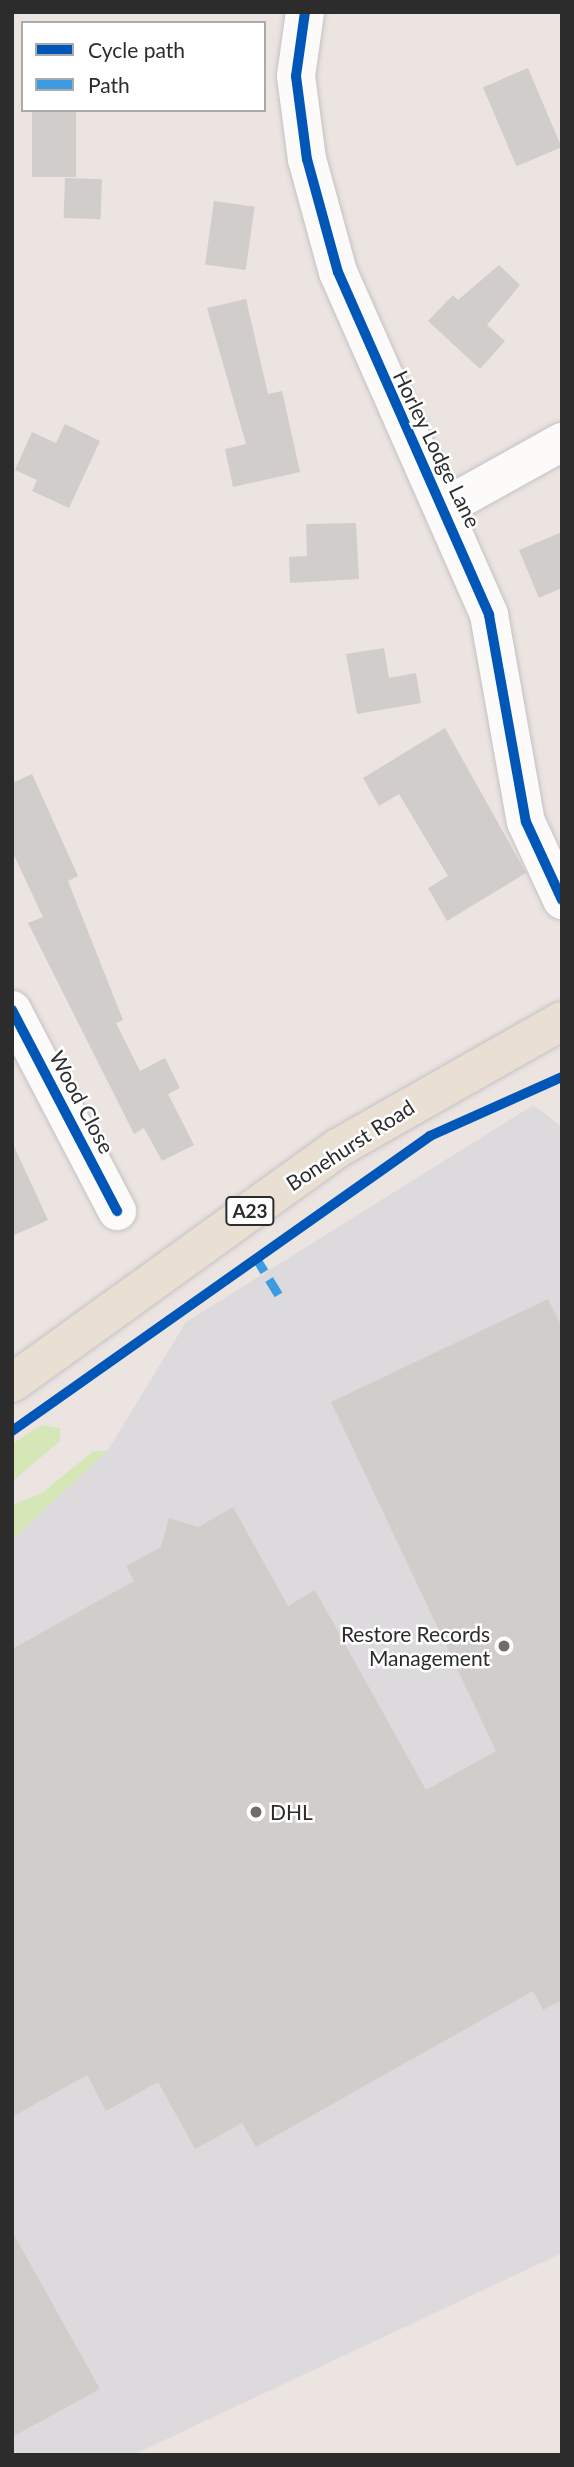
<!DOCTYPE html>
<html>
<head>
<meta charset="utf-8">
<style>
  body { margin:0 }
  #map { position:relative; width:574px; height:2467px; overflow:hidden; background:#ebe4e1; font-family:Lato,sans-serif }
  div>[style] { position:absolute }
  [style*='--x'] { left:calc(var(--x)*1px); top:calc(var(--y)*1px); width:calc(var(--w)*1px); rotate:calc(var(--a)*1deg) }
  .industrial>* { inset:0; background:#dddadd }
  .green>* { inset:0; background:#d5e7b7 }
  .building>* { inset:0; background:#d1cdca; transform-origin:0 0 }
  .roads { filter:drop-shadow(0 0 2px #c4c2c3) drop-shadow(0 0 2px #c4c2c3) }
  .minor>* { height:38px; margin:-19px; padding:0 19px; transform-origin:19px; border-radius:19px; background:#fcfbfa }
  .major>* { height:38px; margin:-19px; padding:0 19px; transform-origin:19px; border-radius:19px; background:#e9dfd3 }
  .quiet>* { height:9px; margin-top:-4.5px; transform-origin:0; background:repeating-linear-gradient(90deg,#3d9ce1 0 18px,transparent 0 27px) }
  .cycleway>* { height:10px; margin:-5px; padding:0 5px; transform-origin:5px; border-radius:5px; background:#0057b8 }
  .dots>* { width:19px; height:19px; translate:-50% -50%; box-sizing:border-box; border:4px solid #fff; border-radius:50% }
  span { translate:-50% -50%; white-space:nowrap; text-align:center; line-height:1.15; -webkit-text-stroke:5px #fff; paint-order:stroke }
  .shield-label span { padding:2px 5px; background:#fff; border:2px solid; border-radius:5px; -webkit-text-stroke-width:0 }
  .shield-label { font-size:19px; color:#2c2c2c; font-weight:700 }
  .street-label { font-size:21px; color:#2c2c2c }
  .poi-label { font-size:21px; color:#2c2c2c }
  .right { translate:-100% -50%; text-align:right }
  .left { translate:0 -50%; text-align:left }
  .frame { position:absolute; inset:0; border:14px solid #2c2c2c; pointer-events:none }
  .legend { position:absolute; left:21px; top:21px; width:245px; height:91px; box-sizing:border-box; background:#fff; border:2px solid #ababab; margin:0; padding:9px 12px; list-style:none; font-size:21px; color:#2c2c2c }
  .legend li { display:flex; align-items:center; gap:14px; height:35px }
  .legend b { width:35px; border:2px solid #ababab }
</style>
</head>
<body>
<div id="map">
  <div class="industrial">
    <div style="clip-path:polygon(533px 1105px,562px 1127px,562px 2253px,133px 2455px,12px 2455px,12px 1540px,108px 1450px,186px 1322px)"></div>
  </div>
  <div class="green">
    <div style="clip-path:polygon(41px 1425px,60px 1428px,60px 1441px,12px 1482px,12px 1444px)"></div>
    <div style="clip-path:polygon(108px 1450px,12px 1540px,12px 1505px,42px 1493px,92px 1452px)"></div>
  </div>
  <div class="building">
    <div style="left:528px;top:68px;width:86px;height:49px;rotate:67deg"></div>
    <div style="left:32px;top:110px;width:44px;height:67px"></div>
    <div style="left:65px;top:178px;width:37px;height:40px;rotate:2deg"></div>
    <div style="left:214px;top:201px;width:41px;height:64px;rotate:8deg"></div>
    <div style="clip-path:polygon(499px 265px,520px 285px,487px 325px,505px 341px,480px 369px,428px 321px,453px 295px,458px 300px)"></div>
    <div style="clip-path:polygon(246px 299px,268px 394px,282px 391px,300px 472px,233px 487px,225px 449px,246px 444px,207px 308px)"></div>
    <div style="clip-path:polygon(65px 424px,100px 441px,69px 508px,32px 491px,37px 480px,15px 470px,32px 432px,56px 443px)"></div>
    <div style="clip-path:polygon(356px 523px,359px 579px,290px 583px,289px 557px,307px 556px,306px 524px)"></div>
    <div style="clip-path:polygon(562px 532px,562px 588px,539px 598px,519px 550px)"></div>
    <div style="clip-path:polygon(384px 648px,389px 678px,416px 673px,421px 703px,357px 714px,346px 654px)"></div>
    <div style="clip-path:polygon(445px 728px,526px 873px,447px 921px,428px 888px,448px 876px,399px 794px,379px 806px,363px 778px)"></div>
    <div style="clip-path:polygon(32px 774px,78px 876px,68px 881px,123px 1020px,116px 1023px,140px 1071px,165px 1058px,180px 1088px,168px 1094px,194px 1145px,162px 1161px,144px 1128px,134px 1134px,28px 923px,43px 917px,12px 851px,12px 783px)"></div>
    <div style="clip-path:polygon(12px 1142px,48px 1220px,12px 1236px)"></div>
    <div style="clip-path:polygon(548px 1299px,562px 1327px,562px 2000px,543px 2010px,533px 1991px,256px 2147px,242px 2123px,195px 2149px,158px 2082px,106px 2111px,87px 2075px,12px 2117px,12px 1649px,134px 1581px,126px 1566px,161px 1547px,169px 1518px,198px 1527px,233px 1507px,288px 1606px,315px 1590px,426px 1790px,496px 1751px,331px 1402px)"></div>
    <div style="clip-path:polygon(12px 2231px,100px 2389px,12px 2437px)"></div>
  </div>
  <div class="roads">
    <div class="minor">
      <div style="--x:305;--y:12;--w:65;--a:98"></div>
      <div style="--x:296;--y:76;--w:84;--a:82.5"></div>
      <div style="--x:307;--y:159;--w:117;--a:74.7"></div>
      <div style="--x:338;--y:272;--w:375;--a:66.2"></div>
      <div style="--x:489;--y:615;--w:210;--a:79.9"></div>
      <div style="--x:526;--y:822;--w:86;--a:65.2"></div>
      <div style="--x:445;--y:507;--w:134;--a:-29.1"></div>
      <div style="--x:12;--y:1010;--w:227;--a:62.4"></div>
    </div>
    <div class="major">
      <div style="--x:12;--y:1383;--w:402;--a:-35.8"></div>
      <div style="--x:338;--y:1148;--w:257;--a:-29.6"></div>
    </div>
  </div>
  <div class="quiet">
    <div style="--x:255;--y:1256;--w:52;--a:58.5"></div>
  </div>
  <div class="cycleway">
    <div style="--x:305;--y:12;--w:65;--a:98"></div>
    <div style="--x:296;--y:76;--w:84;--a:82.5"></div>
    <div style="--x:307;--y:159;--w:117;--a:74.7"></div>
    <div style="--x:338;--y:272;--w:375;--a:66.2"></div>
    <div style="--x:489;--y:615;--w:210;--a:79.9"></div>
    <div style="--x:526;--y:822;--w:86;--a:65.2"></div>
    <div style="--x:12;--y:1010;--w:227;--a:62.4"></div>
    <div style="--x:12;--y:1431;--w:512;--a:-35.21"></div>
    <div style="--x:430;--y:1136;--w:145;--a:-24.1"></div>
  </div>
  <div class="dots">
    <div style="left:504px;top:1646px;background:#6f6c6b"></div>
    <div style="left:256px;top:1812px;background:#6f6c6b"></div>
  </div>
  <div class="shield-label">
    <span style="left:250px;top:1211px">A23</span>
  </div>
  <div class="street-label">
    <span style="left:437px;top:449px;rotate:64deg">Horley Lodge Lane</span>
    <span style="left:82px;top:1102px;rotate:62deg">Wood Close</span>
    <span style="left:350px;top:1145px;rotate:-33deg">Bonehurst Road</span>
  </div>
  <div class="poi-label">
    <span class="right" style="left:490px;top:1646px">Restore Records<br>Management</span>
    <span class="left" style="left:270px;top:1812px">DHL</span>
  </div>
  <div class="frame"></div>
  <ul class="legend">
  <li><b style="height:9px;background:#0057b8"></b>Cycle path</li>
  <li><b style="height:9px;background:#3d9ce1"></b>Path</li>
  </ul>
</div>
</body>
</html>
